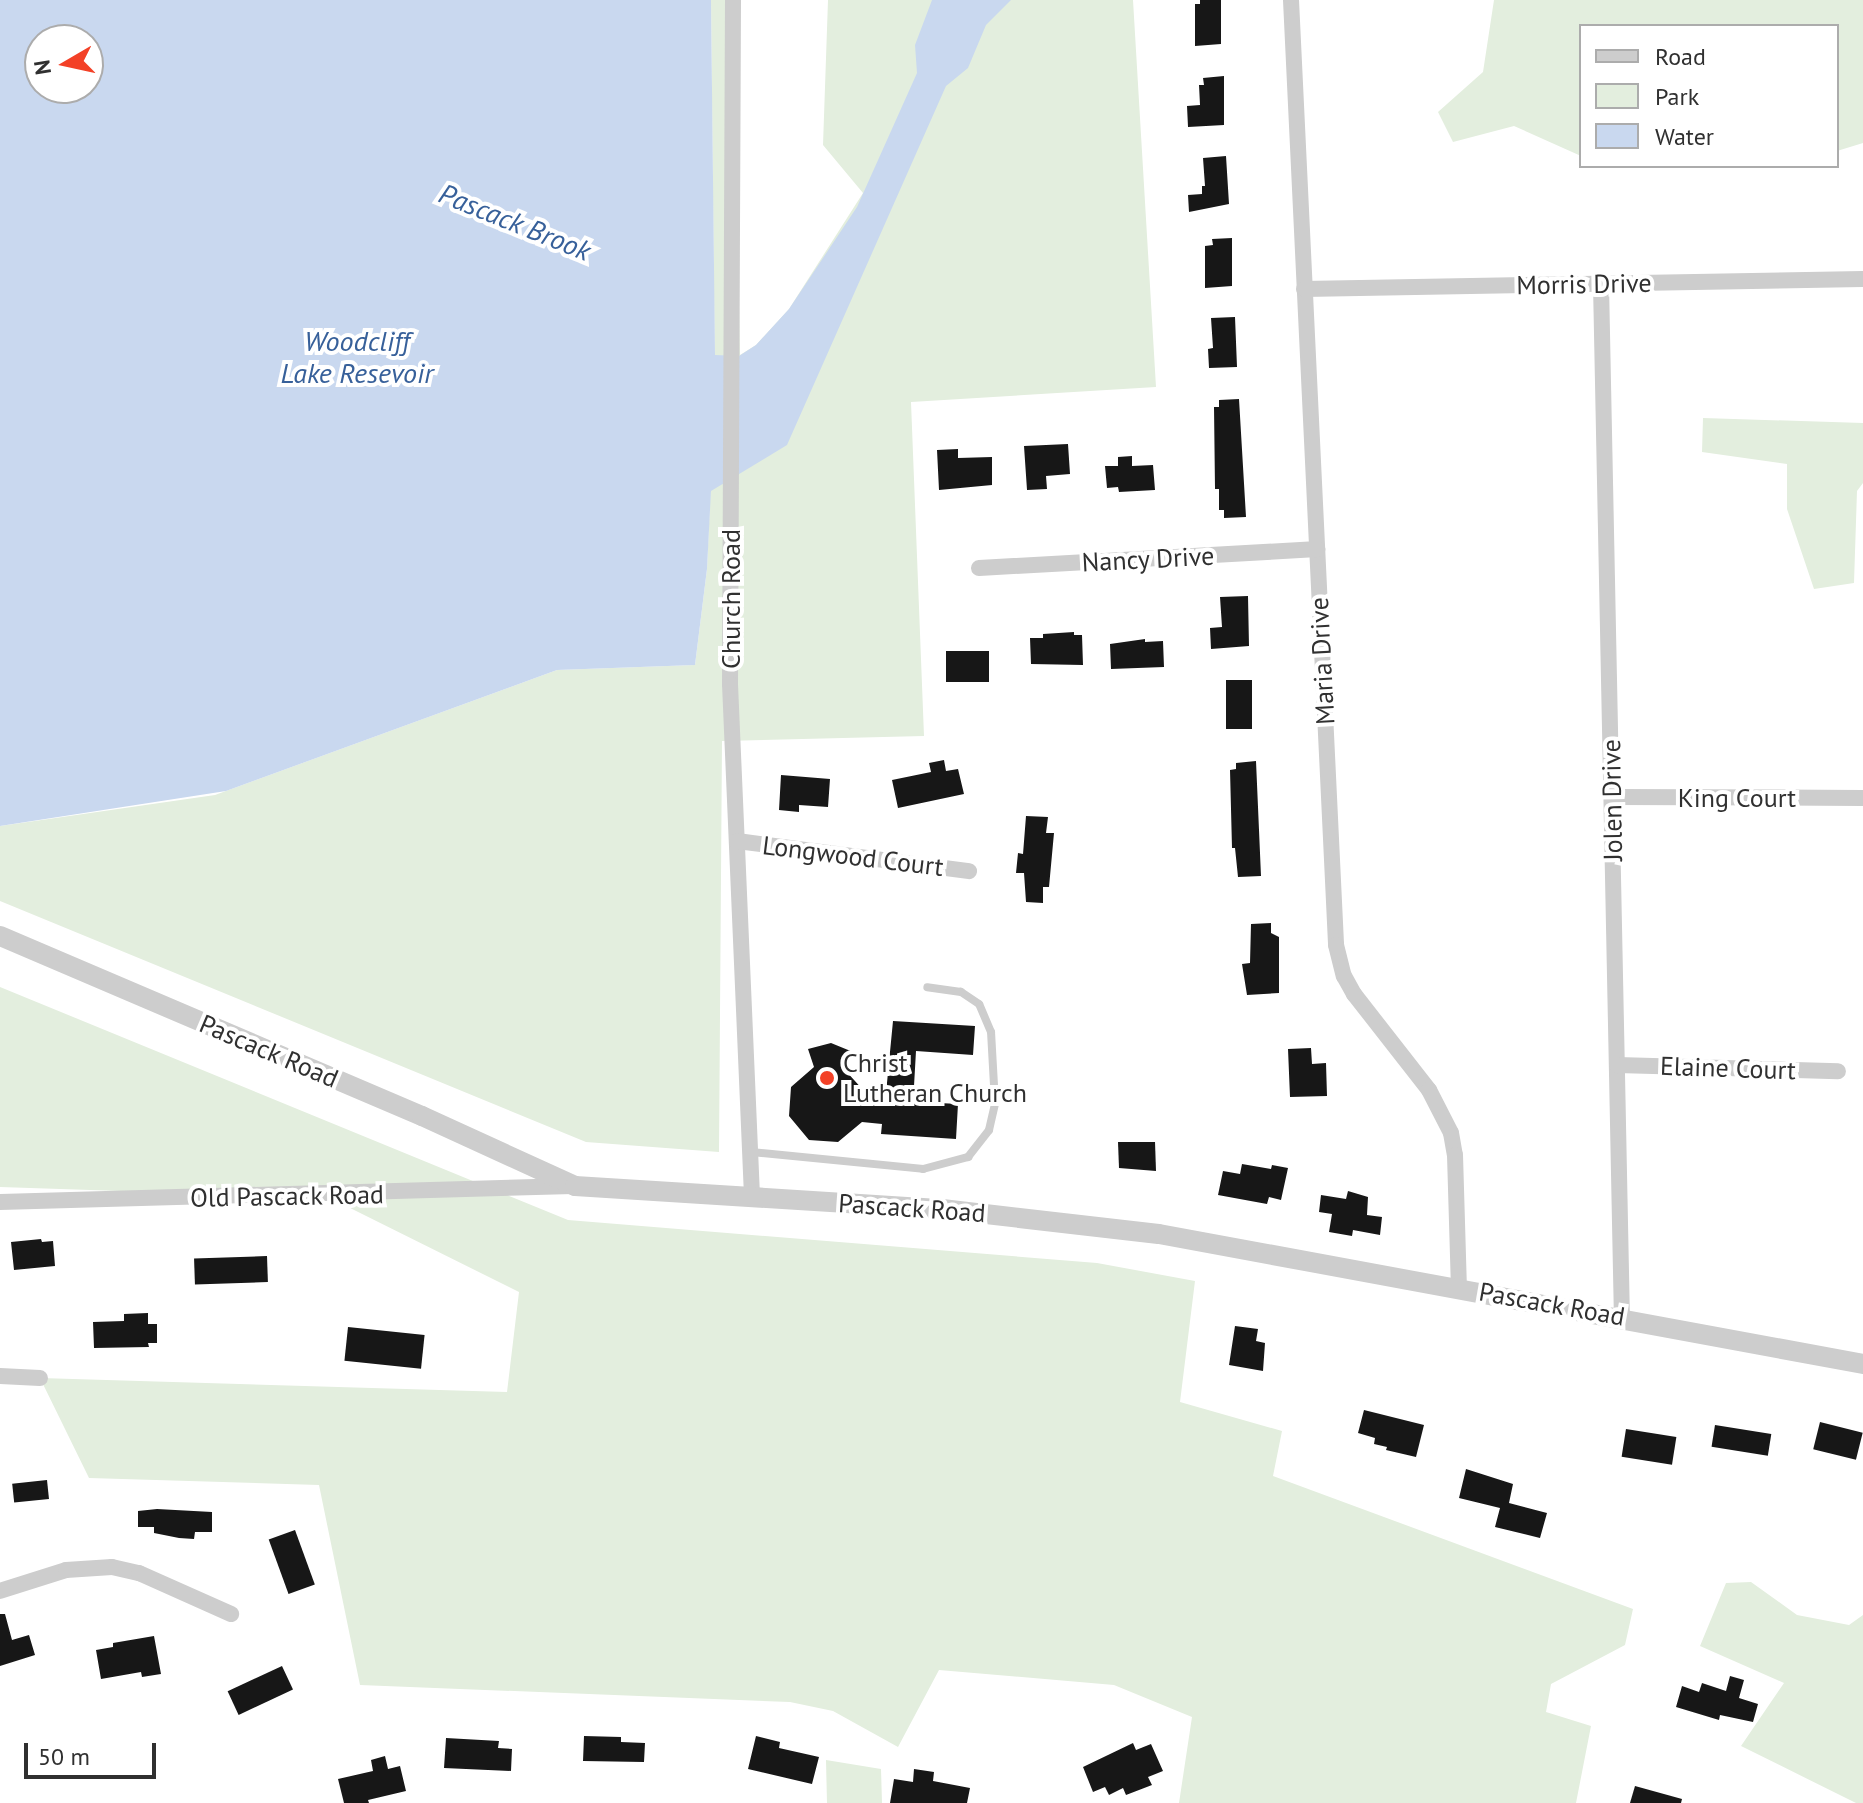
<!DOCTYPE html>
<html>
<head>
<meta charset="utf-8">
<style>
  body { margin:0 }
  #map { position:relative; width:1863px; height:1803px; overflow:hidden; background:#fff; font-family:"PT Sans",sans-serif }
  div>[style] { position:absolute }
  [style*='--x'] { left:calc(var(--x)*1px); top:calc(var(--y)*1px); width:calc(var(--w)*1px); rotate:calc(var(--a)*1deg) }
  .green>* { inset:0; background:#e3eede }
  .water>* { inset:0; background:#c9d8ef }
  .building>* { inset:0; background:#171717; transform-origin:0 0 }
  .service>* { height:8px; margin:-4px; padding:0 4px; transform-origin:4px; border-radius:4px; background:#cdcdcd }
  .minor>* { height:16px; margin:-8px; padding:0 8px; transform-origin:8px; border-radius:8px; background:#cdcdcd }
  .tertiary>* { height:20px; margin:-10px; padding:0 10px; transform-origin:10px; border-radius:10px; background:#cdcdcd }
  .dots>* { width:22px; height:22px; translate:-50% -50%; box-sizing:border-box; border:4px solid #fff; border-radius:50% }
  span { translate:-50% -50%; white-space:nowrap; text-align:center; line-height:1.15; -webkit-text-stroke:8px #fff; paint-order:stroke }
  .street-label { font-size:26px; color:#303030 }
  .poi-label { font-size:26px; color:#303030 }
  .left { translate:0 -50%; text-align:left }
  .water-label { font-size:28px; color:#37609a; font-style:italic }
  .legend { position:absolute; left:1579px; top:24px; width:260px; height:144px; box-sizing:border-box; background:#fff; border:2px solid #acacac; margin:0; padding:10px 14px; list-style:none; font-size:24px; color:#303030 }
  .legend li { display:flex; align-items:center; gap:16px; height:40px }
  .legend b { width:40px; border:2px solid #acacac }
  .north { position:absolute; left:24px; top:24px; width:80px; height:80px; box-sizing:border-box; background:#fff; border:2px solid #acacac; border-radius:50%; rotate:261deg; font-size:22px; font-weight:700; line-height:32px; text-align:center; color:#303030 }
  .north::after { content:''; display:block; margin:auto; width:28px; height:36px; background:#f34127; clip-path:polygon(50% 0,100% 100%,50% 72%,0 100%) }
  .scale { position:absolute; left:24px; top:1743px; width:132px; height:36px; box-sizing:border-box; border:4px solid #303030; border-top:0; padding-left:10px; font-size:24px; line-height:28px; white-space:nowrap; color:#303030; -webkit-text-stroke:6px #fff; paint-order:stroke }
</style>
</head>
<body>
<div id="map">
  <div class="green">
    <div style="clip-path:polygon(711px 0,733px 0,740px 355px,756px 345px,789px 309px,863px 193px,823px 145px,828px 0,1133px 0,1156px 387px,911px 402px,924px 736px,722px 741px,719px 1152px,586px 1142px,0 901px,0 826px,215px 795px,557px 670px,695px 665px,707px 569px,715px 389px)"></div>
    <div style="clip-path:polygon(1494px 0,1863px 0,1863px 143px,1837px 151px,1837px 26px,1581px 26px,1581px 156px,1514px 126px,1453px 142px,1438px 112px,1483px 72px)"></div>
    <div style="clip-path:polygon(1703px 418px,1863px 423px,1863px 483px,1857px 491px,1854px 583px,1814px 589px,1787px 509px,1787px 464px,1702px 452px)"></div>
    <div style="clip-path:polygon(0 987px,568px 1220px,1097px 1263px,1195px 1281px,1180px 1402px,1282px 1431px,1273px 1476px,1633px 1609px,1625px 1645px,1551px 1684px,1546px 1712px,1591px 1726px,1576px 1803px,1179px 1803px,1192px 1717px,1114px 1685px,939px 1670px,898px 1747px,833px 1711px,790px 1702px,360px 1685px,319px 1485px,89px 1478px,40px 1378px,507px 1392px,519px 1292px,330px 1198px,0 1187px)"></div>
    <div style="clip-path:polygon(1751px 1582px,1797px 1615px,1849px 1625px,1863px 1615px,1863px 1803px,1856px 1803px,1741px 1746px,1784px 1683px,1700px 1646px,1726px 1583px)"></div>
    <div style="clip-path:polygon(826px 1760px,881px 1769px,882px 1803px,827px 1803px)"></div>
  </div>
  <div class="water">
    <div style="clip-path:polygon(evenodd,0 0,711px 0,715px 355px,739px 356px,756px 345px,789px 309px,857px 207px,917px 73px,915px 45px,932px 0,1011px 0,986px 25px,968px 68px,946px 86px,787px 445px,711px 491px,707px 569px,695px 665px,557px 670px,226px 791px,0 826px,0 0,40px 40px,88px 40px,88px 88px,40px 88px,40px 40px)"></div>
  </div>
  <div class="building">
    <div style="clip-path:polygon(1200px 0,1221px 0,1221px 44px,1195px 46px,1195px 4px,1200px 4px)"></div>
    <div style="clip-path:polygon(1224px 76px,1224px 125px,1188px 127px,1187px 106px,1200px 105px,1199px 85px,1204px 85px,1203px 78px)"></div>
    <div style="clip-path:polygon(1226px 156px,1229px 204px,1189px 212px,1188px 195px,1202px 194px,1202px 186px,1205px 186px,1203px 158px)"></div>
    <div style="clip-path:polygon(1232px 238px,1232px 286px,1205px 288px,1205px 246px,1213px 245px,1212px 239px)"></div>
    <div style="clip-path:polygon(1235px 317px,1237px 367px,1209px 368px,1208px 349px,1213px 348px,1211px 318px)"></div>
    <div style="clip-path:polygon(1239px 399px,1246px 517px,1224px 518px,1224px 510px,1219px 510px,1219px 489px,1215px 489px,1214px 407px,1219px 407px,1219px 400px)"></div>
    <div style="clip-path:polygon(1068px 444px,1070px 474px,1046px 476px,1047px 489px,1027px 490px,1024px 446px)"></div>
    <div style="clip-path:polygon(958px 449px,958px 458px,992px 457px,992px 485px,939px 490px,937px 450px)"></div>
    <div style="clip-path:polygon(1132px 456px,1132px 466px,1153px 465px,1155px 490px,1119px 492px,1118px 487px,1107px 488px,1105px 466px,1118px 466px,1118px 457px)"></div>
    <div style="clip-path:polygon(1248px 596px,1249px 646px,1211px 649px,1210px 628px,1222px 627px,1220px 597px)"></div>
    <div style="clip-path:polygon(1074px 632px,1074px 635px,1082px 635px,1083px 665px,1031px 664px,1030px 638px,1043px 638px,1043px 634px)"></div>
    <div style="clip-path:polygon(1145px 639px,1145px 642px,1163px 641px,1164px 667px,1111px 669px,1110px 644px)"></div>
    <div style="left:989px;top:651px;width:31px;height:43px;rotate:90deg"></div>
    <div style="left:1252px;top:680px;width:49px;height:26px;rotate:90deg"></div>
    <div style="clip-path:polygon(944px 760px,946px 771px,958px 769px,964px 794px,898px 808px,892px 780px,931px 772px,929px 763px)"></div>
    <div style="clip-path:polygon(1256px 761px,1261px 876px,1238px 877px,1235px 848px,1232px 848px,1230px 770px,1236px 769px,1236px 763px)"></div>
    <div style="clip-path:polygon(781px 775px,830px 779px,828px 807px,799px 805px,799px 812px,779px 810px)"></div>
    <div style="clip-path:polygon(1026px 816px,1048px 817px,1046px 833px,1054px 833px,1049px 887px,1043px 887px,1043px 903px,1026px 902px,1024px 873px,1016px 873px,1018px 853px,1023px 854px)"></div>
    <div style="clip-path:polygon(1271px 923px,1271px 933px,1279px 937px,1279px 993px,1247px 995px,1242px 964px,1250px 963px,1251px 924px)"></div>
    <div style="clip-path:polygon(893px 1021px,975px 1026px,973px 1055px,916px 1051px,914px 1086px,922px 1087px,921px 1102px,958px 1104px,956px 1139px,881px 1134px,882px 1124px,862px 1122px,838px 1142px,809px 1140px,789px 1116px,791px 1087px,814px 1067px,808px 1049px,831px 1043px,853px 1052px,845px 1070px,864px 1091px,886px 1093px)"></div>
    <div style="clip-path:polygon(1311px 1048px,1312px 1064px,1326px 1063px,1327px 1096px,1290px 1097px,1288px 1049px)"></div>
    <div style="clip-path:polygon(1118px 1142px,1155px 1142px,1156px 1171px,1119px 1168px)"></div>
    <div style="clip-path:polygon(1242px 1164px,1271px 1169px,1272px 1165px,1288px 1168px,1281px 1200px,1269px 1197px,1267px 1204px,1218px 1195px,1223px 1171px,1240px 1174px)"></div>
    <div style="clip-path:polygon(1348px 1191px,1368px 1197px,1367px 1215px,1382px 1217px,1380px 1235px,1353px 1230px,1352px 1236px,1329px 1232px,1332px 1214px,1319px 1212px,1321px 1195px,1346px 1199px)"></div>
    <div style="clip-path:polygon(41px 1239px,42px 1242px,53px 1241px,55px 1266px,14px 1270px,11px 1242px)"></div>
    <div style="left:267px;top:1256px;width:26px;height:73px;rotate:88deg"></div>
    <div style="clip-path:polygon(148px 1313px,148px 1324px,157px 1324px,157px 1343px,148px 1343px,149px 1347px,94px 1348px,93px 1322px,124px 1321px,124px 1314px)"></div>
    <div style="clip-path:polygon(1235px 1326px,1258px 1329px,1256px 1341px,1265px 1343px,1263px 1371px,1229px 1365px)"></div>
    <div style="left:348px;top:1327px;width:77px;height:34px;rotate:6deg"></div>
    <div style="clip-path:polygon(1364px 1410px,1424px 1425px,1416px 1457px,1386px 1450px,1387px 1447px,1374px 1444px,1375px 1438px,1358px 1433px)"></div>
    <div style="left:1820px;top:1422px;width:44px;height:28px;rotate:14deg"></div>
    <div style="left:1715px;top:1425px;width:57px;height:22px;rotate:9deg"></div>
    <div style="left:1626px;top:1429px;width:51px;height:28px;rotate:9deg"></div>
    <div style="clip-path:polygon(1466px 1469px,1513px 1484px,1509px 1503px,1547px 1513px,1540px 1538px,1495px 1527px,1500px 1508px,1459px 1498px)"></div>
    <div style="left:47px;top:1480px;width:19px;height:35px;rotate:84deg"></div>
    <div style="clip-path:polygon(157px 1509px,212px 1512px,212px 1532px,195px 1532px,194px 1539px,179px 1538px,154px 1533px,154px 1527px,138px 1527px,138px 1511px)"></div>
    <div style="left:295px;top:1530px;width:58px;height:28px;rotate:70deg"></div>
    <div style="clip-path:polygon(0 1614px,5px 1614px,12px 1640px,29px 1635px,35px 1655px,0 1666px)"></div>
    <div style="clip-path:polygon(154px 1636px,161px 1674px,142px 1677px,141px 1672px,101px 1679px,96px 1650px,113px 1647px,113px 1643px)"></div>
    <div style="left:282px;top:1666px;width:26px;height:60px;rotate:65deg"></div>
    <div style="clip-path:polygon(1730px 1676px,1744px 1680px,1739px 1698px,1758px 1704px,1753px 1722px,1720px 1715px,1719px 1720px,1676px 1707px,1682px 1686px,1699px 1692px,1702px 1683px,1726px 1691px)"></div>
    <div style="clip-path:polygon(584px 1736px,621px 1737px,621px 1742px,645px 1743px,644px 1762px,583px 1761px)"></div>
    <div style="clip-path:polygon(756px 1736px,780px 1742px,779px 1748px,819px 1757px,812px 1784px,748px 1769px)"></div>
    <div style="clip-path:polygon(446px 1738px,499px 1741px,498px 1748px,512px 1749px,511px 1771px,444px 1768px)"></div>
    <div style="clip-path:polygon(1133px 1743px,1136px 1750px,1151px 1744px,1163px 1771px,1148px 1777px,1152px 1785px,1126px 1795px,1123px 1788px,1109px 1795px,1105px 1787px,1093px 1792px,1083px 1767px)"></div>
    <div style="clip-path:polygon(385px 1756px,388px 1769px,400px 1766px,406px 1791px,368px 1800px,369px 1803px,344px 1803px,338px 1779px,373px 1771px,371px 1760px)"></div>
    <div style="clip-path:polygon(914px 1769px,934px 1772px,933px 1781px,970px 1788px,967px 1803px,890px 1803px,894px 1779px,913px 1782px)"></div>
    <div style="clip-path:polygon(1635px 1786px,1682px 1799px,1681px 1803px,1630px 1803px)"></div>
  </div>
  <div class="service">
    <div style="--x:751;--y:1152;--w:173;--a:5.6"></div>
    <div style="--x:923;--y:1169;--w:47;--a:-14.9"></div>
    <div style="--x:968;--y:1157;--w:34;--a:-52"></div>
    <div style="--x:989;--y:1130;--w:28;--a:-77"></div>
    <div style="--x:995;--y:1103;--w:71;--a:-93.2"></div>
    <div style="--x:991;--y:1032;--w:30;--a:-113"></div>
    <div style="--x:979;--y:1004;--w:22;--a:-146"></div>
    <div style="--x:961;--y:992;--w:34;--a:-172"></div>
  </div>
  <div class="minor">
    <div style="--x:733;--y:0;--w:684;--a:90.25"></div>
    <div style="--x:730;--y:684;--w:513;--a:87.54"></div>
    <div style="--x:1291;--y:0;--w:946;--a:87.27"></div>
    <div style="--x:1336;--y:945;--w:32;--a:76"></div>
    <div style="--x:1344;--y:976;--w:21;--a:61"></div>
    <div style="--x:1354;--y:994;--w:122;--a:52"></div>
    <div style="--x:1429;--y:1090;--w:48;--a:62.9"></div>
    <div style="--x:1451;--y:1133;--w:22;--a:80"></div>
    <div style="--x:1455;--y:1155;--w:132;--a:88.3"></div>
    <div style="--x:1601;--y:284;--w:1033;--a:88.84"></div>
    <div style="--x:1304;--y:289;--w:559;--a:-1.02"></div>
    <div style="--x:979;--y:568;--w:339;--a:-3.2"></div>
    <div style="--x:1612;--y:797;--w:251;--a:0.2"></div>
    <div style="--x:737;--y:841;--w:234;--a:7.4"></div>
    <div style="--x:1617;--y:1065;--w:221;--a:1.6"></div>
    <div style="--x:0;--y:1202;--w:573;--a:-1.6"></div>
    <div style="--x:0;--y:1376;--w:40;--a:2.9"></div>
    <div style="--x:0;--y:1591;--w:69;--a:-17.7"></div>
    <div style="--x:66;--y:1570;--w:46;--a:-3.7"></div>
    <div style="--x:112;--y:1567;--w:28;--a:13"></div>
    <div style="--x:139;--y:1573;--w:101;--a:24"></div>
  </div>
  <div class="tertiary">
    <div style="--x:0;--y:936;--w:459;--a:23.1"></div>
    <div style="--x:422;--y:1116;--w:168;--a:24.6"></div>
    <div style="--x:575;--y:1186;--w:368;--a:3.6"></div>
    <div style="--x:942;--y:1209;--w:218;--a:6.6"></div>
    <div style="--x:1159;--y:1234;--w:716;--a:10.46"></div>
  </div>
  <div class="dots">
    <div style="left:827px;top:1078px;background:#f34127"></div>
  </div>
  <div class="street-label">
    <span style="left:1584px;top:284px;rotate:-1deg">Morris Drive</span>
    <span style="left:1148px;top:559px;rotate:-3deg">Nancy Drive</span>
    <span style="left:731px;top:599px;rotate:-90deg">Church Road</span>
    <span style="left:1322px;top:661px;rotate:-93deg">Maria Drive</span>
    <span style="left:1737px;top:798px">King Court</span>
    <span style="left:1612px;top:800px;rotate:-91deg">Jolen Drive</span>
    <span style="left:853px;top:856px;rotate:7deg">Longwood Court</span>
    <span style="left:269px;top:1051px;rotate:23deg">Pascack Road</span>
    <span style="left:1728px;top:1068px;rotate:2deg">Elaine Court</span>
    <span style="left:287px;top:1196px;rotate:-1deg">Old Pascack Road</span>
    <span style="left:912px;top:1208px;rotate:4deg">Pascack Road</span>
    <span style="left:1552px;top:1304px;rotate:10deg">Pascack Road</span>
  </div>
  <div class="poi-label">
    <span class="left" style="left:843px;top:1078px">Christ<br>Lutheran Church</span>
  </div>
  <div class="water-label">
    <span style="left:515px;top:222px;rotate:22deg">Pascack Brook</span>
    <span style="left:357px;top:357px">Woodcliff<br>Lake Resevoir</span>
  </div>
  <ul class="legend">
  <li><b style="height:10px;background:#cdcdcd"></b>Road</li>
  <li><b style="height:22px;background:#e3eede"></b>Park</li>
  <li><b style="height:22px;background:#c9d8ef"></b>Water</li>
  </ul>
  <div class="north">N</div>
  <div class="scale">50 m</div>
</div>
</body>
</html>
